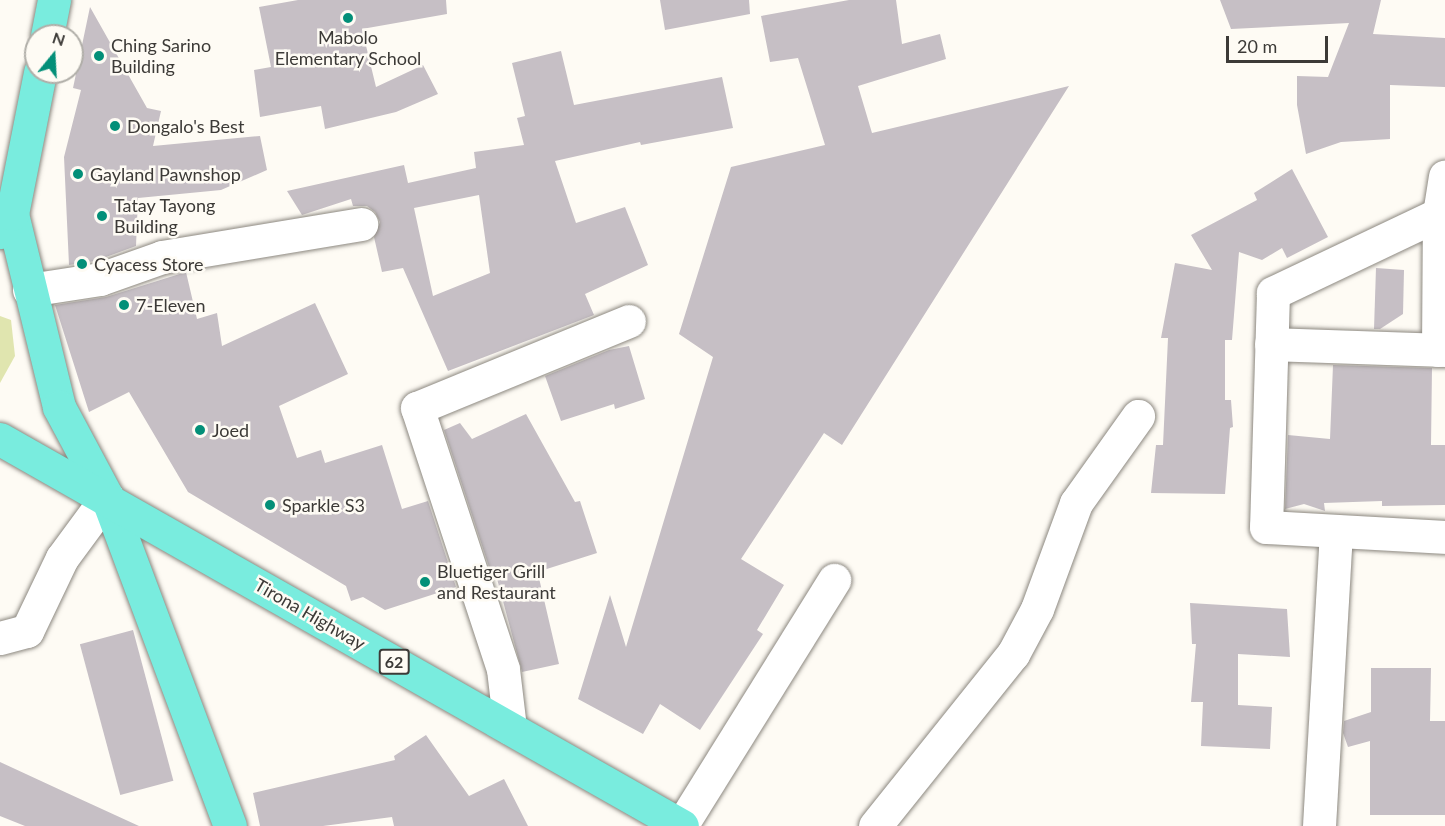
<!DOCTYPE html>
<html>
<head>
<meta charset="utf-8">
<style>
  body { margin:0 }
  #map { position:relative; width:1445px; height:826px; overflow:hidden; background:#fefbf4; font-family:Lato,sans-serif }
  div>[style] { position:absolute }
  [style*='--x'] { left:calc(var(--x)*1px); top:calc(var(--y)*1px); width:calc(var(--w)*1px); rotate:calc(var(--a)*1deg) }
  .green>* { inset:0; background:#e0e5af }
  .building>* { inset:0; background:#c6bfc5; transform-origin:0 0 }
  .roads { filter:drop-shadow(0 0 2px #8c8880) drop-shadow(0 0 2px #8c8880) }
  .minor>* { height:33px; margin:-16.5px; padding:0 16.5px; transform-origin:16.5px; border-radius:16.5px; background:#fff }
  .major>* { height:33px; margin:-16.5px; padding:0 16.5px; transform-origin:16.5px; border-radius:16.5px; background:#79ecde }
  .dots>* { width:16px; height:16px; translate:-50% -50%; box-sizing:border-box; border:3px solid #fefbf4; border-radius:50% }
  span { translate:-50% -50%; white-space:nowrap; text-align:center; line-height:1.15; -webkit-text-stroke:5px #fefbf4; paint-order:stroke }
  .shield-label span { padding:2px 4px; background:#fefbf4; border:2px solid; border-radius:4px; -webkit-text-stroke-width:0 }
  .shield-label { font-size:16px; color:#3c3a37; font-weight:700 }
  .poi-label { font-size:18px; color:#3c3a37 }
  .left { translate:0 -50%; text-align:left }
  .street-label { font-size:18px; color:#3c3a37 }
  .north { position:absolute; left:24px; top:24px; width:60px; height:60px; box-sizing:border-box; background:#fefbf4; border:2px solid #b0aea8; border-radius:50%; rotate:18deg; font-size:16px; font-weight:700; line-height:24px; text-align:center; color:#3c3a37 }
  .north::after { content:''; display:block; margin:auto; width:21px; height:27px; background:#038f78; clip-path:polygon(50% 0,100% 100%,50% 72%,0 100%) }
  .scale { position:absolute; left:1226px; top:36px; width:102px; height:27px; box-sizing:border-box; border:3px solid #3c3a37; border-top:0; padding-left:8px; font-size:18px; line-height:21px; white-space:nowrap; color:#3c3a37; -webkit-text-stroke:4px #fefbf4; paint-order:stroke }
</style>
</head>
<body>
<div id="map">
  <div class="green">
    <div style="clip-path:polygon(0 316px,11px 320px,15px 356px,0 383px)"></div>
  </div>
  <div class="building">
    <div style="clip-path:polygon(298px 0,446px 0,447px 14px,362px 29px,376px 87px,423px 65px,438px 94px,396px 112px,325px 129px,321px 106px,260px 117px,254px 70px,271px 67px,259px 7px)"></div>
    <div style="clip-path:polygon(660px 0,749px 0,750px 14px,665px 30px)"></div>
    <div style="clip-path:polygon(849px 0,896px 0,902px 44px,940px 34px,946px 59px,858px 86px,872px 133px,1069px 86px,842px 445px,824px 433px,741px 559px,784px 585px,757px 630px,763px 634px,700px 730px,660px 704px,643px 734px,578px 699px,610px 595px,626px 647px,713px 357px,679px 334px,731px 167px,825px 145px,798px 58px,770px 62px,761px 16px)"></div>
    <div style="clip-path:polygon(1220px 0,1381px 0,1373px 34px,1445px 38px,1445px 87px,1390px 85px,1390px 139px,1341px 142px,1306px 154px,1297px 105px,1297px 76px,1328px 77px,1349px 23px,1231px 29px)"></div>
    <div style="clip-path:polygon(90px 7px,147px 108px,161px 111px,153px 146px,260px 136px,267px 170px,221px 190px,138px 198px,136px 246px,95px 261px,69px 265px,64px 157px,81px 90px,73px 88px)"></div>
    <div style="clip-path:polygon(evenodd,561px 51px,574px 105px,722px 77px,733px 128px,641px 145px,640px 142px,555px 161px,576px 223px,625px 207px,648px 265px,585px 294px,594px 315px,448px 371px,403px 268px,382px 272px,374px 237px,380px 222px,375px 212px,367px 206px,353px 206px,351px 199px,302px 215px,287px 191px,404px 165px,408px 183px,476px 168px,474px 152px,524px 145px,517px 118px,525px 116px,512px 63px,561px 51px,479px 195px,490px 273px,433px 296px,414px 208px,479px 195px)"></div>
    <div style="clip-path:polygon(1292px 169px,1328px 237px,1287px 258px,1282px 248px,1262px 260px,1239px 252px,1232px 340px,1225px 340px,1225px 400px,1231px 400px,1233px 427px,1230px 428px,1225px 494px,1151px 493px,1156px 445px,1163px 445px,1168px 338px,1161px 338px,1175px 263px,1212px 270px,1191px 235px,1257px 200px,1254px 193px)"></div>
    <div style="clip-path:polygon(1376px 268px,1404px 270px,1403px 314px,1380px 329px,1374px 329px)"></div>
    <div style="clip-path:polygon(186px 272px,197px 319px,217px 313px,222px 346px,315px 303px,348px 374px,279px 406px,297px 458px,321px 450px,325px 463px,382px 445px,402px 509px,428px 501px,456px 587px,385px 610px,363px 597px,351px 601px,346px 586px,188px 492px,129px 392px,89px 412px,55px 305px,106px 297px)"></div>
    <div style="clip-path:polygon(629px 346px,645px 399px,615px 409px,614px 404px,561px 421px,545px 376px,609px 350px)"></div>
    <div style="clip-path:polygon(1333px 365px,1432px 368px,1431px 445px,1445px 445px,1445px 505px,1382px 506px,1382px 501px,1324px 503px,1325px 511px,1304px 504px,1285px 509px,1288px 435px,1330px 439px)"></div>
    <div style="clip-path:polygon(526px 414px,575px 502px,580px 501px,597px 553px,531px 574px,539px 578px,559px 664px,522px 672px,496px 575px,492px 576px,444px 430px,460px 423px,472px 439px)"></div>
    <div style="clip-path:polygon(1190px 603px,1287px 609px,1290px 657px,1238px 654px,1238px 705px,1272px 707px,1270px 749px,1201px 746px,1203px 702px,1191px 702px,1196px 644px,1192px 644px)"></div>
    <div style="left:133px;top:630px;width:156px;height:55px;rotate:75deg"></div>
    <div style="clip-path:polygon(1371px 668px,1431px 668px,1430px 721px,1445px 721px,1445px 815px,1370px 815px,1370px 741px,1348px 747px,1343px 733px,1344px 721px,1371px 712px)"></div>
    <div style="clip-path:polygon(426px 735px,469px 796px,504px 779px,528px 826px,394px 826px,392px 817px,323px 826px,260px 826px,253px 793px,395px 760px,394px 756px)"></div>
    <div style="clip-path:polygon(0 762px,67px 793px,139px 826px,25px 826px,0 816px)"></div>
  </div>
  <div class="roads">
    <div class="minor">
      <div style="--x:1439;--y:214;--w:184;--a:154.6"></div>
      <div style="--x:1273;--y:293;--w:234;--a:91.7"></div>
      <div style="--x:1266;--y:527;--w:179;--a:3.2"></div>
      <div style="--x:29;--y:290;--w:72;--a:-8.8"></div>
      <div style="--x:100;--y:279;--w:66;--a:-19.5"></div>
      <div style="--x:162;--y:257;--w:202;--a:-9.4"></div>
      <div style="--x:1271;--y:344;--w:174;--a:2"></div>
      <div style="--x:1438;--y:350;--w:136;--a:-89.6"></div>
      <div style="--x:1439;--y:214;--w:38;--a:-81"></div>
      <div style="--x:0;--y:638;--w:28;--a:-15"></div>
      <div style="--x:27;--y:631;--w:81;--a:-64.4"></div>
      <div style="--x:62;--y:558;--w:76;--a:-53.6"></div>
      <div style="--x:510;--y:728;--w:59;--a:-96.8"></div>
      <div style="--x:503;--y:669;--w:275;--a:-108.2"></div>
      <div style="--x:417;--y:408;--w:229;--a:-22.3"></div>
      <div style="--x:681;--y:826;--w:290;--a:-58.1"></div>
      <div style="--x:875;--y:826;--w:221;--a:-51.3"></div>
      <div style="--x:1013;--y:654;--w:51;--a:-61.9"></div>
      <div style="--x:1037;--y:609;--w:113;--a:-69.8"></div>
      <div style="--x:1076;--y:503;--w:107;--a:-54.5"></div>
      <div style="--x:1319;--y:826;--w:295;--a:-86.7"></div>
    </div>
    <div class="major">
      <div style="--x:47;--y:36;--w:37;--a:-79"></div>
      <div style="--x:12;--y:214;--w:199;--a:76.3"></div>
      <div style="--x:59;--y:407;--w:102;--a:61.9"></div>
      <div style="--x:107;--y:497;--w:351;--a:69.5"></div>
      <div style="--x:0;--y:232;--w:22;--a:-56"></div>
      <div style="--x:12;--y:214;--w:145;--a:-78.8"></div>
      <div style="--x:0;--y:439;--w:784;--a:29.57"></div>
    </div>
  </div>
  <div class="dots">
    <div style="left:348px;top:18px;background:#038f78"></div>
    <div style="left:99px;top:56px;background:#038f78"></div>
    <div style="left:115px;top:126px;background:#038f78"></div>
    <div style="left:78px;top:174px;background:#038f78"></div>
    <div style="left:102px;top:216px;background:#038f78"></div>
    <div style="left:82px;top:264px;background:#038f78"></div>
    <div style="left:124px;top:305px;background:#038f78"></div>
    <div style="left:200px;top:430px;background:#038f78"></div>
    <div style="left:270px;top:505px;background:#038f78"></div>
    <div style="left:425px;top:582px;background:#038f78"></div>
  </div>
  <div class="shield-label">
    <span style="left:394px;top:662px">62</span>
  </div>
  <div class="poi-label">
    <span style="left:348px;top:48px">Mabolo<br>Elementary School</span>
    <span class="left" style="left:111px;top:56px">Ching Sarino<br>Building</span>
    <span class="left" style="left:127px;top:126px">Dongalo's Best</span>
    <span class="left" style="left:90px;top:174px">Gayland Pawnshop</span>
    <span class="left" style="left:114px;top:216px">Tatay Tayong<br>Building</span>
    <span class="left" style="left:94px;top:264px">Cyacess Store</span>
    <span class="left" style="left:136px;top:305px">7-Eleven</span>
    <span class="left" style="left:212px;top:430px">Joed</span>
    <span class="left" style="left:282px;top:505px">Sparkle S3</span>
    <span class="left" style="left:437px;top:582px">Bluetiger Grill<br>and Restaurant</span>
  </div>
  <div class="street-label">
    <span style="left:310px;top:614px;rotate:30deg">Tirona Highway</span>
  </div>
  <div class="north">N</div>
  <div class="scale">20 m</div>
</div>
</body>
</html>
